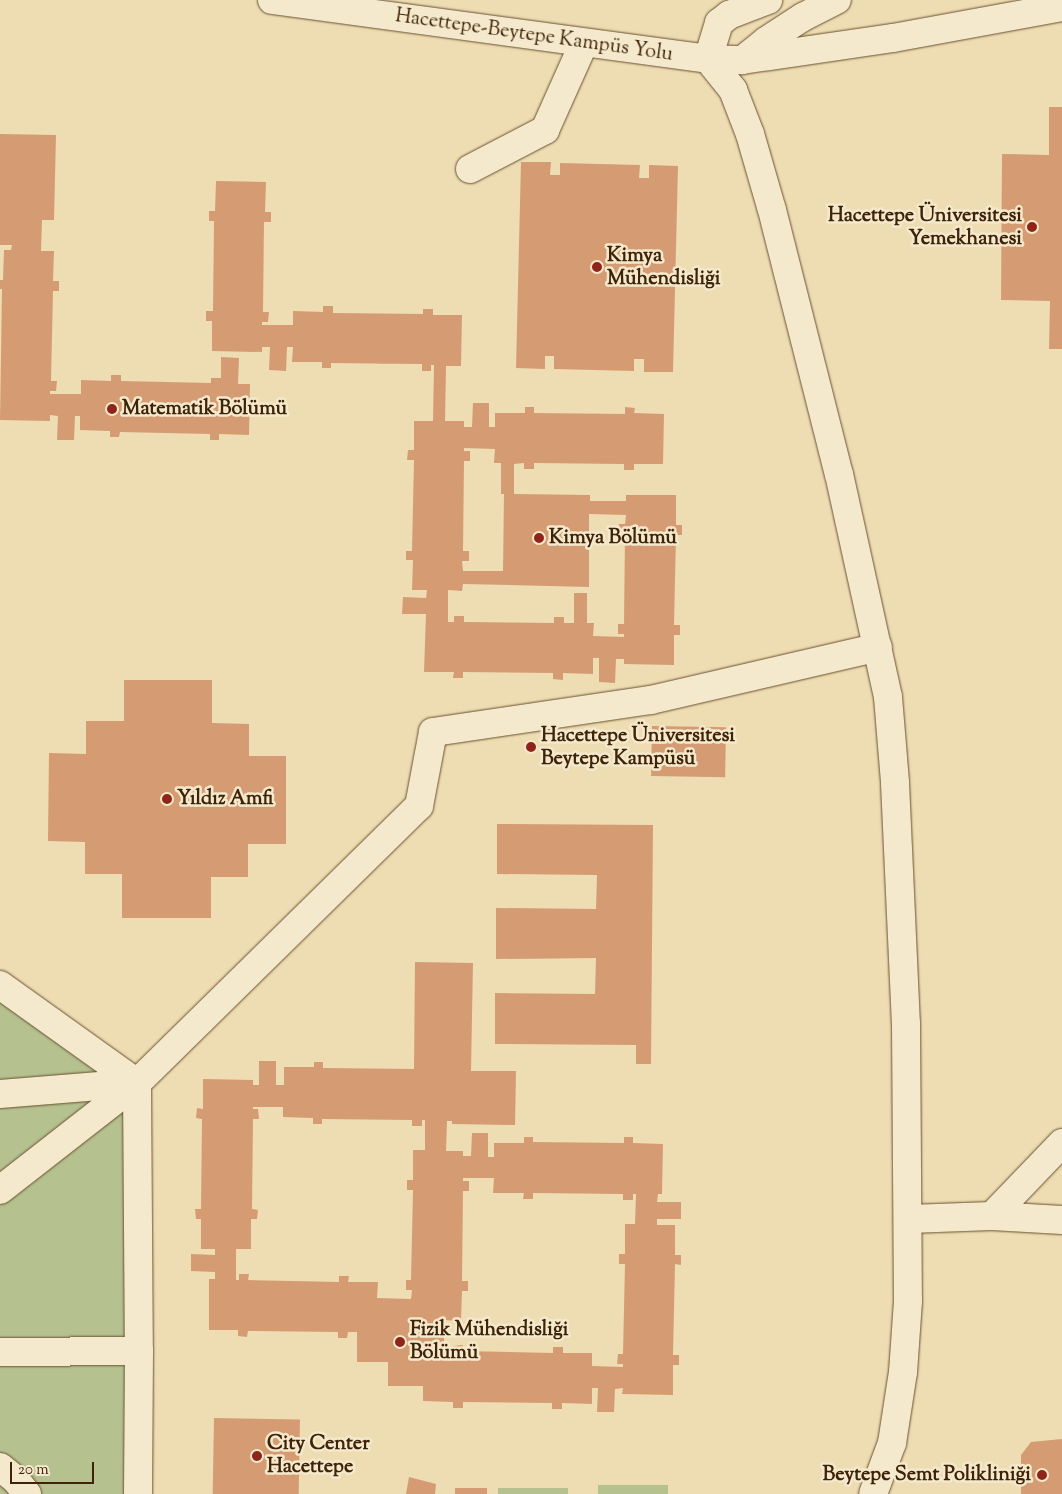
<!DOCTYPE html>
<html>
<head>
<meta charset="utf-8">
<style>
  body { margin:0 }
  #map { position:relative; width:1062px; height:1494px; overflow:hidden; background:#eedcb2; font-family:"Sorts Mill Goudy",serif }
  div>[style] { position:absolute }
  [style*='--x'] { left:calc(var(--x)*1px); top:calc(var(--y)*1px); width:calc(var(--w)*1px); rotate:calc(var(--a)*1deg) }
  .green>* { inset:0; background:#b5c18f; transform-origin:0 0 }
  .building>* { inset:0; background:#d59c73; transform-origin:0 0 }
  .roads { filter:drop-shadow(0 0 1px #6a5131) drop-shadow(0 0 1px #6a5131) }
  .minor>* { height:28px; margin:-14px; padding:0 14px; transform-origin:14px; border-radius:14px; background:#f4e8cd }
  .dots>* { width:14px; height:14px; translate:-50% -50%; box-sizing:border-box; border:2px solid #f4e8cd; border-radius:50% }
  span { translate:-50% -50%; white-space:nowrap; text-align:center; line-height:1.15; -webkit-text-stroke:5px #f4e8cd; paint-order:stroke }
  .street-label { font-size:20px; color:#3e2306 }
  .poi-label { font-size:20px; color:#3e2306; font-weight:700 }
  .right { translate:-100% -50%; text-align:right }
  .left { translate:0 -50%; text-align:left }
  .scale { position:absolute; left:10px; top:1462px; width:84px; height:22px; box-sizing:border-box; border:2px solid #3e2306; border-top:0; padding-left:6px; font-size:15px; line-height:18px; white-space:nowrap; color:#3e2306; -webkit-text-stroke:4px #f4e8cd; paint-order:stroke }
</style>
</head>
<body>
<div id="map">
  <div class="green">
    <div style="clip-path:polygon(0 1001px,104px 1072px,129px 1112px,125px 1494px,0 1494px)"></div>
    <div style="left:598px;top:1485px;width:70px;height:9px"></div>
    <div style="left:498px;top:1488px;width:70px;height:6px"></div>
  </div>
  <div class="building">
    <div style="clip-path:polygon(1049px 107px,1062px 107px,1062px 349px,1049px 349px,1050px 301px,1001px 300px,1002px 154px,1049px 155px)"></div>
    <div style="clip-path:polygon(0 134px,56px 135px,54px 220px,42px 220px,41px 251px,54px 251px,53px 281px,59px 281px,59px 291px,53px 291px,51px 381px,57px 381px,56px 391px,50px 391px,50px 394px,81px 394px,81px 380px,111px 381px,111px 375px,121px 375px,121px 381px,211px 383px,211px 378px,221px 378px,221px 357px,239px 358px,238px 384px,250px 384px,249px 435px,219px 434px,219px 440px,210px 440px,210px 434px,120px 432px,119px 437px,110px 437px,110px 431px,80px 430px,80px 416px,75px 416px,74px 440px,57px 440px,58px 416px,50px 415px,50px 421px,0 420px,2px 289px,0 289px,0 280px,3px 280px,4px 250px,11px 250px,12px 245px,0 245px)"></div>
    <div style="clip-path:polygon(521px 162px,551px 162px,550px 175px,560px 175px,560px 163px,640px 165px,639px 178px,649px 178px,649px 165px,678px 166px,673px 372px,644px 372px,644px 359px,634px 359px,634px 371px,554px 369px,554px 356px,545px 356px,545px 369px,516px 368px)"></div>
    <div style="clip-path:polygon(evenodd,216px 181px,266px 182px,265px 212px,271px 212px,271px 222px,264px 222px,263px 312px,269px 312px,268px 322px,262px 322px,262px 325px,293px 325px,293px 311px,323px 312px,323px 306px,333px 306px,333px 313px,423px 314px,423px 309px,433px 309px,433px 315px,462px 315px,461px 366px,446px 366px,445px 421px,464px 421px,464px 427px,472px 427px,473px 403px,489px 403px,489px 427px,495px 427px,495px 413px,525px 413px,525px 407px,534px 407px,534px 413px,625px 414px,625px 407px,635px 408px,634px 413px,664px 414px,663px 464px,634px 464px,634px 470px,624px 470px,624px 464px,534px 463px,534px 469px,524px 469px,524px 463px,514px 464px,514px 494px,590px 495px,590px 501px,626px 501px,626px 495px,676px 495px,676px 525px,682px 525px,682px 535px,676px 535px,674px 625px,680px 625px,680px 635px,674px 635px,674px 665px,624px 664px,624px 659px,616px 659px,615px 683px,599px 682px,599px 658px,593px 658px,593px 674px,563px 673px,563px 680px,553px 679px,553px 673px,463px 672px,463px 678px,453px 678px,454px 672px,424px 672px,426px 614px,402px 614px,403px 597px,426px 598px,427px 590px,412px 590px,413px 560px,406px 560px,406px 551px,412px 551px,414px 460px,407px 460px,408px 450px,414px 450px,414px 421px,433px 421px,434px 365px,431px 365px,431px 371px,422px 371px,422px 364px,331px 363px,331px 368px,322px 368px,322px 362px,292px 362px,293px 347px,287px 347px,286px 371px,269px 370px,270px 347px,262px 347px,262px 352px,212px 351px,212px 321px,206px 321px,206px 311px,213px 311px,214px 221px,209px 221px,209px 211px,215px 211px,216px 181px,464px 448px,495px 449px,494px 463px,501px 463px,501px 494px,504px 494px,503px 571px,463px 571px,462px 561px,469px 561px,469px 551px,463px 551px,464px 461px,470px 461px,470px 451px,464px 451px,464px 448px,216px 181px,589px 514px,626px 515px,625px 524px,619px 524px,619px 534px,625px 534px,624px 624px,618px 624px,618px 634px,624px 634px,624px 637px,593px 636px,594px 623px,587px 623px,587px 593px,574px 593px,574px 623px,564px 623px,564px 617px,554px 617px,554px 623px,464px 622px,464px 616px,454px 616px,454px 622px,448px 622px,448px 590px,462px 591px,463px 584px,589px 587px,589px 514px)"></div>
    <div style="clip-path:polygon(124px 680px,212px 680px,212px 723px,249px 724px,249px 756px,286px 756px,286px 844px,248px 844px,248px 877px,211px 877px,211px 918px,122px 918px,122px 874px,85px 874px,85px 842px,48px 841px,49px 753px,86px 754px,86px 721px,124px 721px)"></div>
    <div style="left:652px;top:726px;width:74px;height:50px;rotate:1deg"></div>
    <div style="clip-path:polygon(497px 824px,653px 825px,651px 1064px,636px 1064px,636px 1045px,495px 1044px,495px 993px,595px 994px,596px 958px,496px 959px,496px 908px,596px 909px,597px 875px,497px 874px)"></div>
    <div style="clip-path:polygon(evenodd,415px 962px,473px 963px,471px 1071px,516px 1071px,515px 1125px,452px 1124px,452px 1121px,447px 1121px,446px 1151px,463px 1151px,463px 1156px,471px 1156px,472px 1133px,488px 1133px,488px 1157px,494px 1157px,494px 1143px,524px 1143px,524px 1137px,533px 1137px,533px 1142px,624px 1143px,624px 1137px,633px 1137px,633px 1143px,663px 1144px,662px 1194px,658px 1194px,657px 1202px,681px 1202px,681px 1219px,657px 1219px,657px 1225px,675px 1225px,675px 1255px,681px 1255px,681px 1265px,675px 1264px,673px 1355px,679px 1355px,679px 1365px,673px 1365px,673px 1395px,622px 1394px,623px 1388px,615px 1389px,614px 1412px,597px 1412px,598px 1388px,592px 1388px,592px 1404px,562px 1403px,562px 1409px,552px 1409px,552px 1403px,463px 1402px,463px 1408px,453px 1408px,453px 1402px,423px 1401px,423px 1386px,388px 1386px,388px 1362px,357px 1362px,357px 1332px,348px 1332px,347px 1338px,338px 1338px,338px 1332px,248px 1331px,247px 1337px,238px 1336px,238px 1330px,209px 1330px,209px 1279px,215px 1279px,215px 1272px,191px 1271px,191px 1254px,215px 1255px,215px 1249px,201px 1249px,201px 1219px,196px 1219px,195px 1209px,201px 1209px,202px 1119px,196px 1118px,197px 1108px,203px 1109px,203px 1079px,253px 1080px,253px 1085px,259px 1085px,259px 1061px,276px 1061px,276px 1085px,284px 1085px,284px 1067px,314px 1067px,314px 1062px,323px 1062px,323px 1068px,414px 1069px,415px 962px,253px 1107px,283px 1107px,283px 1117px,313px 1118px,313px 1124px,322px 1124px,322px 1119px,412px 1120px,412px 1126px,422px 1126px,422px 1120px,425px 1120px,425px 1150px,413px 1150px,413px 1180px,407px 1180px,407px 1190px,413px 1190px,411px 1280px,406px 1280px,406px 1290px,412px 1290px,411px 1299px,377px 1298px,378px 1282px,348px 1282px,349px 1276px,339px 1276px,339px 1282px,248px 1280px,249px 1274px,239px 1274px,239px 1280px,236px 1280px,236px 1249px,251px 1249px,251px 1219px,257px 1219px,258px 1210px,252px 1209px,253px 1119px,259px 1119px,258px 1109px,253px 1109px,253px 1107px,415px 962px,463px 1178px,494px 1178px,493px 1193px,524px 1193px,523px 1199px,533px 1199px,533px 1193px,623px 1194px,623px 1200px,633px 1200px,633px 1194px,636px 1194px,635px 1224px,625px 1224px,625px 1254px,619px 1254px,619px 1264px,625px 1264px,623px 1354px,618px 1354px,617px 1364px,623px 1364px,623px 1367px,592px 1366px,592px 1353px,563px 1353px,563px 1347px,553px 1347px,553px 1353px,463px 1351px,463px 1345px,453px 1346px,453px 1351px,444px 1352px,444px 1320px,461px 1321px,462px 1291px,468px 1291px,468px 1281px,462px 1281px,463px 1191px,469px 1191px,469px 1181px,463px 1181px,463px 1178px)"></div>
    <div style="left:214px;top:1418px;width:86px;height:76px;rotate:1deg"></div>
    <div style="clip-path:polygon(1062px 1439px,1062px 1494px,1021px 1494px,1021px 1455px,1031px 1442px)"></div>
    <div style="clip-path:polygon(409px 1477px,436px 1484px,435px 1494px,406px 1494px)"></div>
    <div style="left:455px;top:1488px;width:32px;height:6px"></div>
  </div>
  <div class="roads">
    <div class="minor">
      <div style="--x:272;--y:0;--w:440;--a:7.7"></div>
      <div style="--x:708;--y:59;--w:34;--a:2"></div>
      <div style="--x:742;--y:60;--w:153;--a:-8.3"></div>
      <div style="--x:893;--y:38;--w:172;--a:-10.4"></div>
      <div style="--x:708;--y:59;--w:40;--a:51"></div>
      <div style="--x:733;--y:90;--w:47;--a:68.9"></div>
      <div style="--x:750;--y:134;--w:79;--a:73.9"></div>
      <div style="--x:772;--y:210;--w:272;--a:75.8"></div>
      <div style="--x:839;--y:474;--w:228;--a:77.6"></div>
      <div style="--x:888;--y:697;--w:86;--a:85.3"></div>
      <div style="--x:895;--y:783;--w:241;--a:87.4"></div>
      <div style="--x:906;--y:1024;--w:277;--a:89.6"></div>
      <div style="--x:908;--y:1301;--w:71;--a:94"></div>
      <div style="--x:903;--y:1372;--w:72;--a:98.8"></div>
      <div style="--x:892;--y:1443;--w:54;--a:110.4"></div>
      <div style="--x:708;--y:59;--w:38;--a:-73"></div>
      <div style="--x:719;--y:23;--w:13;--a:-39"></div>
      <div style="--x:729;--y:15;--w:42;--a:-21"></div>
      <div style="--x:744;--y:59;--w:28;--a:-39"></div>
      <div style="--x:766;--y:41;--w:44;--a:-33"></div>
      <div style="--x:803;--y:17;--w:38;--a:-27"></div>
      <div style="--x:470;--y:169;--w:85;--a:-27.5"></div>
      <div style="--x:545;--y:130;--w:95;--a:-65.9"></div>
      <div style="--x:0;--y:985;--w:168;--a:35.6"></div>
      <div style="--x:137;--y:1083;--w:268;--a:89.6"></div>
      <div style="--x:139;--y:1351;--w:143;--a:90.4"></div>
      <div style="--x:0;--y:1094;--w:137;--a:-4.6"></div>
      <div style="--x:0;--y:1190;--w:174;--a:-38"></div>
      <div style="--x:137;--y:1083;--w:395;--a:-44.5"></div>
      <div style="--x:419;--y:806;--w:75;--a:-79.3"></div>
      <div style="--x:433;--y:732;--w:220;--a:-8.4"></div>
      <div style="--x:651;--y:700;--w:233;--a:-13.1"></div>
      <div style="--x:992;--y:1216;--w:101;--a:-46.2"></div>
      <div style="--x:909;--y:1219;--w:83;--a:-2.1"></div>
      <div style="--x:992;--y:1216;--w:70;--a:3.3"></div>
      <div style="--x:0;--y:1352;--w:139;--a:-0.4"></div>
      <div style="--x:0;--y:1467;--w:21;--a:39"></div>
      <div style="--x:16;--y:1480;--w:18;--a:52"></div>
    </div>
  </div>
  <div class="dots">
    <div style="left:1032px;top:227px;background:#8f2418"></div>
    <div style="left:597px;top:267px;background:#8f2418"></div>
    <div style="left:112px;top:409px;background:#8f2418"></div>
    <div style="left:539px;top:538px;background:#8f2418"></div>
    <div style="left:531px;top:747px;background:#8f2418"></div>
    <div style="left:167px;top:799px;background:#8f2418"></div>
    <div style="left:400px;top:1342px;background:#8f2418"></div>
    <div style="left:257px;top:1456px;background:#8f2418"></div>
    <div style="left:1042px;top:1475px;background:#8f2418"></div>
  </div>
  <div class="street-label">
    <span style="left:534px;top:36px;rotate:8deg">Hacettepe-Beytepe Kampüs Yolu</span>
  </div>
  <div class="poi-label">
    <span class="right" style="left:1022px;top:228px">Hacettepe Üniversitesi<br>Yemekhanesi</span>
    <span class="left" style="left:607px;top:268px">Kimya<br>Mühendisliği</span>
    <span class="left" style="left:122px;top:409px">Matematik Bölümü</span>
    <span class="left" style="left:549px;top:538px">Kimya Bölümü</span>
    <span class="left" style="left:541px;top:748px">Hacettepe Üniversitesi<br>Beytepe Kampüsü</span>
    <span class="left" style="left:177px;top:799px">Yıldız Amfi</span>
    <span class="left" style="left:410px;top:1342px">Fizik Mühendisliği<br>Bölümü</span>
    <span class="left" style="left:267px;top:1456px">City Center<br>Hacettepe</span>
    <span class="right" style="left:1031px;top:1475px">Beytepe Semt Polikliniği</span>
  </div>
  <div class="scale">20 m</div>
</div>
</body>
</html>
